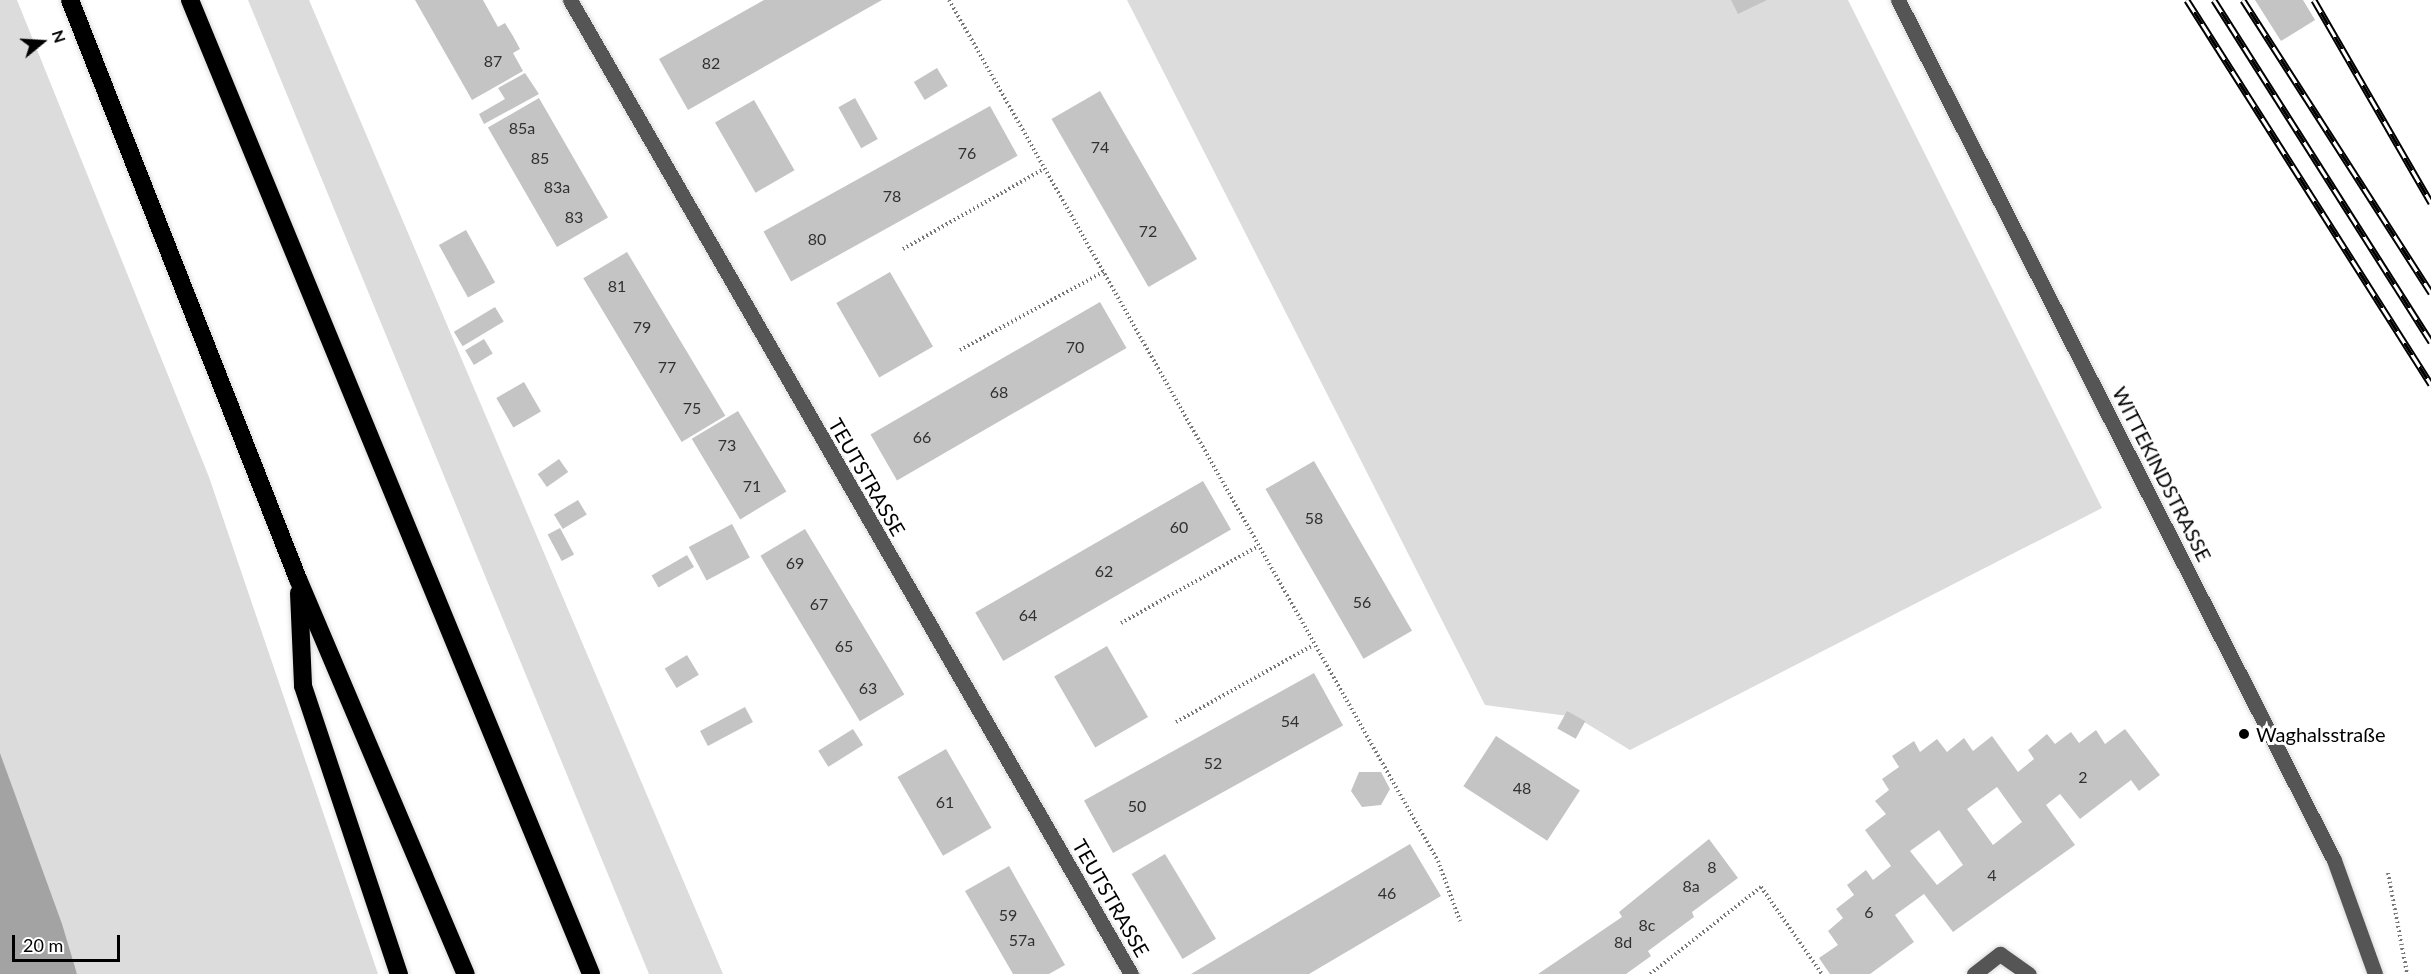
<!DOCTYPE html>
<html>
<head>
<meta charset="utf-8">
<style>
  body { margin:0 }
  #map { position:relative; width:2431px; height:974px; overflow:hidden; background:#fff; font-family:Lato,sans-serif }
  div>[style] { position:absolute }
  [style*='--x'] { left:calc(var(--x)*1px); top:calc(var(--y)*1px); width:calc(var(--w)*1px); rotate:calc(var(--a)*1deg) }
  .green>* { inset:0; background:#dcdcdc }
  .water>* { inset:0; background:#a3a3a3 }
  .building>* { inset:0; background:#c4c4c4; transform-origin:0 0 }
  .path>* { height:4px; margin-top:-2px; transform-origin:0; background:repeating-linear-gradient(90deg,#777 0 1.5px,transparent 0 4.5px) }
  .roads { filter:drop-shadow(0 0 2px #dbdbdb) drop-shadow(0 0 2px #dbdbdb) }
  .minor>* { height:15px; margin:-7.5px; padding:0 7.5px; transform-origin:7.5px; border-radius:7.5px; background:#555 }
  .highway>* { height:18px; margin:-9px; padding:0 9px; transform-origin:9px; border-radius:9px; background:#000 }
  .rail>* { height:7px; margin-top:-3.5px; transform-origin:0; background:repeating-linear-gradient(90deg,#fff 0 14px,#000 0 28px); box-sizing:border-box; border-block:2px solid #000 }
  .dots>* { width:16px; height:16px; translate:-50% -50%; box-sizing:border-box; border:3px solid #fff; border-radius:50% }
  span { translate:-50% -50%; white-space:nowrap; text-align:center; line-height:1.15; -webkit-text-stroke:6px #fff; paint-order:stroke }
  .number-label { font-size:16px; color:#313131 }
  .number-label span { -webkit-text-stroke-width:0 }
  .street-label { font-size:20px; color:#000 }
  .poi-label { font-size:20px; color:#000 }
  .left { translate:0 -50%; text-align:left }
  .north { position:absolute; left:12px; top:12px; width:60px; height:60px; -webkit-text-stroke:4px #fff; paint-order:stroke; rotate:72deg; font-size:16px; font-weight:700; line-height:24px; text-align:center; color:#000 }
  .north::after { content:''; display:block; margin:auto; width:21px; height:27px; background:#000; clip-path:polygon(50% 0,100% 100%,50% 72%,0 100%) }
  .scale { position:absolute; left:12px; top:935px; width:108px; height:27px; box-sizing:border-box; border:3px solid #000; border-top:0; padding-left:8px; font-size:18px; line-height:21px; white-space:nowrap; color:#000; -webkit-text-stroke:4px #fff; paint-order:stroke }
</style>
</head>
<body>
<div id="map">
  <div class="green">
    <div style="clip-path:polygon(0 0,17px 0,209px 477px,378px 974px,77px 974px,0 753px)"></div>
    <div style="clip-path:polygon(248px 0,309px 0,723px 974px,649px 974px)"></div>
    <div style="clip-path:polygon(1127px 0,1848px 0,2102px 508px,1630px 750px,1576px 717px,1485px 705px)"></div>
  </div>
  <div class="water">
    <div style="clip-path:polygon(0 753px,62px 924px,77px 974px,0 974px)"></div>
  </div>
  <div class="building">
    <div style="clip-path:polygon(415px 0,483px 0,498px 27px,505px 23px,513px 36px,520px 49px,513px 53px,523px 71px,472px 100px)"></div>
    <div style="clip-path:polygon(764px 0,882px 0,688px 110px,659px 59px)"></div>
    <div style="clip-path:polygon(1731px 0,1767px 0,1738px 14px)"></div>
    <div style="clip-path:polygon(2255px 0,2303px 0,2315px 20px,2281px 41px)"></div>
    <div style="left:937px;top:68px;width:21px;height:27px;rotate:59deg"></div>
    <div style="clip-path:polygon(525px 73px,539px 94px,484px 124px,479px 114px,505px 99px,498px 88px)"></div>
    <div style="left:1100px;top:91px;width:194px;height:56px;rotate:60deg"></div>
    <div style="left:539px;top:98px;width:138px;height:59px;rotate:60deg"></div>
    <div style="left:855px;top:98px;width:47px;height:19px;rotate:61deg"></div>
    <div style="left:754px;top:100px;width:81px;height:45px;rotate:60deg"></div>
    <div style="left:990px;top:106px;width:57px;height:259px;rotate:61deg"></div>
    <div style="left:466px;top:230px;width:60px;height:31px;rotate:61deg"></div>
    <div style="left:627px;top:252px;width:191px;height:51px;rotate:59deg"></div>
    <div style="left:890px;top:272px;width:86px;height:62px;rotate:60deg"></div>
    <div style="left:1100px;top:302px;width:53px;height:265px;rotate:60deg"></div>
    <div style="left:495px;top:307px;width:17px;height:48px;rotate:59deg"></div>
    <div style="left:484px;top:339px;width:17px;height:22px;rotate:59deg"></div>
    <div style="left:524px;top:382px;width:34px;height:32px;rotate:60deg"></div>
    <div style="left:738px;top:411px;width:94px;height:54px;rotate:59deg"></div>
    <div style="left:559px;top:459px;width:16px;height:26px;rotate:55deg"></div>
    <div style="left:1314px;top:461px;width:196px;height:56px;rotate:60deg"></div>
    <div style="left:1203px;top:481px;width:56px;height:263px;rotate:60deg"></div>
    <div style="left:578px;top:500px;width:17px;height:28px;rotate:59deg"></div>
    <div style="left:732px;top:524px;width:38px;height:49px;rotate:62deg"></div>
    <div style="left:560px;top:528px;width:30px;height:14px;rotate:62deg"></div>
    <div style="left:805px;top:529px;width:193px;height:52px;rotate:59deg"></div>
    <div style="left:687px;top:555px;width:14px;height:41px;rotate:60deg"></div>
    <div style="left:1107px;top:646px;width:82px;height:61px;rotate:60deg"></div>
    <div style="left:687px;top:655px;width:23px;height:26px;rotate:59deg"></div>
    <div style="left:1314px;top:673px;width:60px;height:263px;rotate:61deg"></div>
    <div style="left:745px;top:707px;width:17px;height:51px;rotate:62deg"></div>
    <div style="left:1567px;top:711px;width:21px;height:20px;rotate:29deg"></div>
    <div style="left:853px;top:729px;width:19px;height:41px;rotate:58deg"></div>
    <div style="clip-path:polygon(evenodd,2125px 729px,2160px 775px,2139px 791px,2131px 780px,2080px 819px,2060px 794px,2046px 805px,2075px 845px,1953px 932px,1924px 894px,1895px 915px,1914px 942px,1870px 974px,1830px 974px,1819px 958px,1838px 945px,1828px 931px,1843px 918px,1836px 909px,1854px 895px,1847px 885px,1866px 870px,1873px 880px,1891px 866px,1865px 830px,1886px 814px,1875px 801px,1889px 790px,1882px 779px,1899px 767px,1892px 756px,1914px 741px,1920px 752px,1937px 739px,1947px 752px,1964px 738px,1973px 751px,1992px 736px,2018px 772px,2034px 759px,2028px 750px,2047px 734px,2055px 744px,2071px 732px,2079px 743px,2096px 730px,2105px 744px,2125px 729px,1997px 787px,2022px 822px,1993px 845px,1967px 809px,1997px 787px,2125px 729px,1939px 830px,1963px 865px,1937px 885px,1910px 851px,1939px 830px)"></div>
    <div style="left:1496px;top:736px;width:100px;height:60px;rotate:33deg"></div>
    <div style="left:946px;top:749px;width:91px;height:56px;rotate:60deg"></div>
    <div style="clip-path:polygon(1359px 772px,1381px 772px,1390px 789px,1381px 805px,1362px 807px,1351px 791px)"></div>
    <div style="clip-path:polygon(1709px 839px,1738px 878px,1692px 912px,1694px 917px,1648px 951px,1651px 956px,1626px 974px,1538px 974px,1622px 917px,1619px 912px)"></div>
    <div style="clip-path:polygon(1410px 844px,1441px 896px,1365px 941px,1309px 974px,1191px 974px)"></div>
    <div style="left:1165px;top:854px;width:99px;height:39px;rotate:59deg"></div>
    <div style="clip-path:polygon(1009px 866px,1065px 965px,1049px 974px,1013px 974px,965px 891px)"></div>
  </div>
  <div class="path">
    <div style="--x:949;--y:0;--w:990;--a:60.41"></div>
    <div style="--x:1438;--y:861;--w:64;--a:69.9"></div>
    <div style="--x:903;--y:249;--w:160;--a:-29.6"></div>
    <div style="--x:960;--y:350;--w:165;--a:-28.6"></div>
    <div style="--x:1121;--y:623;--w:157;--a:-29.3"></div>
    <div style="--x:1176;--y:722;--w:157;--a:-29.3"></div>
    <div style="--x:2388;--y:873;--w:103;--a:79.3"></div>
    <div style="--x:1650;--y:974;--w:141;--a:-38.1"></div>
    <div style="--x:1761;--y:887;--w:106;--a:55"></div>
  </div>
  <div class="roads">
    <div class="minor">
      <div style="--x:570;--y:0;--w:1124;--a:60.06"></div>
      <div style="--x:1898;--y:0;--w:964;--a:63.12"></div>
      <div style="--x:2334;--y:860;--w:121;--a:70.2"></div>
      <div style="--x:1974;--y:974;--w:33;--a:-38"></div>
      <div style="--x:2000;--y:954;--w:35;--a:35"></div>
    </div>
    <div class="highway">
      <div style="--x:70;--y:0;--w:622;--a:68.51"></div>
      <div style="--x:298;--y:579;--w:429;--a:67"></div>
      <div style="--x:190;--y:0;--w:1053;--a:67.62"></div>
      <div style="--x:299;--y:593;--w:93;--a:87.5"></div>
      <div style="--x:303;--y:686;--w:304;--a:71.6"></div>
    </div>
  </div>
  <div class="rail">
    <div style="--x:2187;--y:0;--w:455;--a:57.6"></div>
    <div style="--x:2214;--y:0;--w:405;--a:57.6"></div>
    <div style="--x:2243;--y:0;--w:348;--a:57.3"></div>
    <div style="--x:2314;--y:0;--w:234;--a:60"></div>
  </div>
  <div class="dots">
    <div style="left:2244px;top:734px;background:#000"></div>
  </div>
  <div class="number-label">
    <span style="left:493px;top:61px">87</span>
    <span style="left:711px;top:63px">82</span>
    <span style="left:522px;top:128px">85a</span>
    <span style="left:1100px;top:147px">74</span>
    <span style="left:967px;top:153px">76</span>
    <span style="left:540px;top:158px">85</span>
    <span style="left:557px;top:187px">83a</span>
    <span style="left:892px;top:196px">78</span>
    <span style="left:574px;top:217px">83</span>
    <span style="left:1148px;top:231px">72</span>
    <span style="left:817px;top:239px">80</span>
    <span style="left:617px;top:286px">81</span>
    <span style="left:642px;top:327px">79</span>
    <span style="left:1075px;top:347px">70</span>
    <span style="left:667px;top:367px">77</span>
    <span style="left:999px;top:392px">68</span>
    <span style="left:692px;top:408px">75</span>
    <span style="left:922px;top:437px">66</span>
    <span style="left:727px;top:445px">73</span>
    <span style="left:752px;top:486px">71</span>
    <span style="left:1314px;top:518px">58</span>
    <span style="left:1179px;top:527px">60</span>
    <span style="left:795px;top:563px">69</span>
    <span style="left:1104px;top:571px">62</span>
    <span style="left:1362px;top:602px">56</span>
    <span style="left:819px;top:604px">67</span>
    <span style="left:1028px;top:615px">64</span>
    <span style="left:844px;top:646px">65</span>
    <span style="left:868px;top:688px">63</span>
    <span style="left:1290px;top:721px">54</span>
    <span style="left:1213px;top:763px">52</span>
    <span style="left:2083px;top:777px">2</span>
    <span style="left:1522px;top:788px">48</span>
    <span style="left:945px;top:802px">61</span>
    <span style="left:1137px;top:806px">50</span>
    <span style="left:1712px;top:867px">8</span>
    <span style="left:1992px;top:875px">4</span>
    <span style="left:1691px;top:886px">8a</span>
    <span style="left:1387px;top:893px">46</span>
    <span style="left:1869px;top:912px">6</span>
    <span style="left:1008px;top:915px">59</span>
    <span style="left:1647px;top:925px">8c</span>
    <span style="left:1022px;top:940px">57a</span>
    <span style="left:1623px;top:942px">8d</span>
  </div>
  <div class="street-label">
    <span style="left:2162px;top:474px;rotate:63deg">WITTEKINDSTRASSE</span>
    <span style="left:867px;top:477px;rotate:60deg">TEUTSTRASSE</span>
    <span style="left:1111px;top:898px;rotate:60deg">TEUTSTRASSE</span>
  </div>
  <div class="poi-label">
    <span class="left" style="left:2256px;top:734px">Waghalsstraße</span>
  </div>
  <div class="north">N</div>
  <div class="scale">20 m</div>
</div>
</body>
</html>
